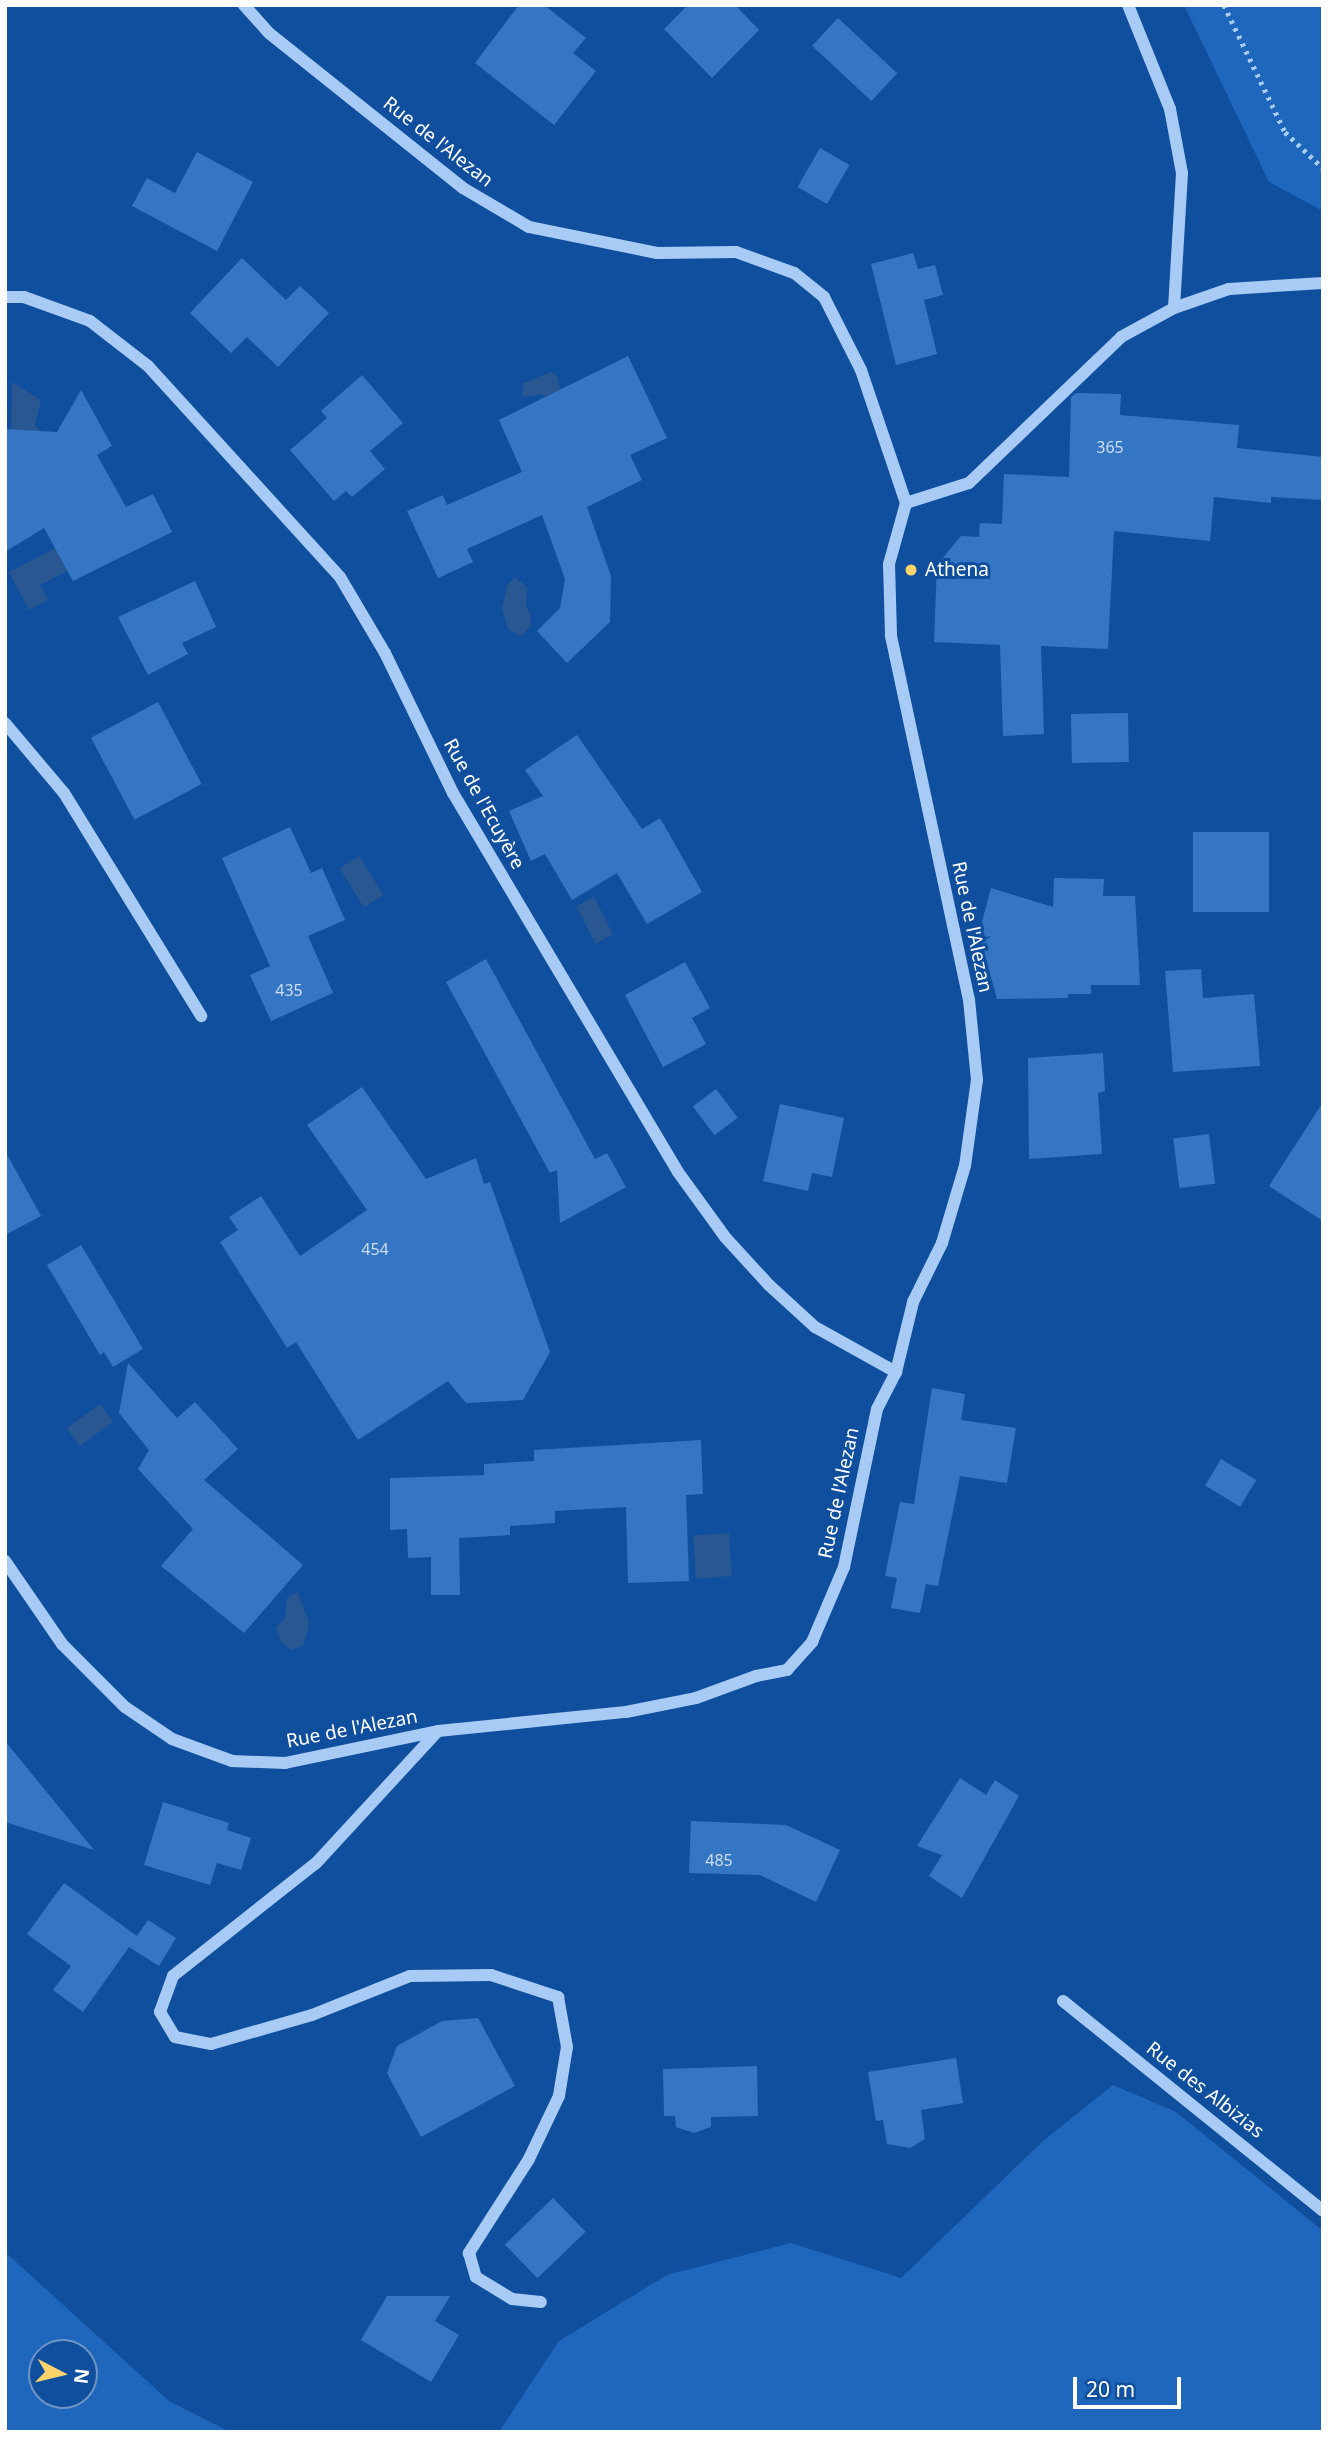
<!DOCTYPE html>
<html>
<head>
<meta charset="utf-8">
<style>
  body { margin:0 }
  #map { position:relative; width:1328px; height:2437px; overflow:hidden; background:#104f9e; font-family:"Noto Sans",sans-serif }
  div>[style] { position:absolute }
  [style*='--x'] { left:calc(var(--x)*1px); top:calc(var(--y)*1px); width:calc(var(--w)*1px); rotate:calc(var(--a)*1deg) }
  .green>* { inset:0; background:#1f67bc }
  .water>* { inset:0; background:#285791; transform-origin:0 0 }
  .building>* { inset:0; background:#3476c4; transform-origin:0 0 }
  .path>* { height:4.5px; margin-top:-2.25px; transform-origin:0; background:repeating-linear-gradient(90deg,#a7cbf5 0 3.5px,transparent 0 8.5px) }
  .minor>* { height:12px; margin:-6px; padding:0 6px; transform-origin:6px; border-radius:6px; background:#a7cbf5 }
  .dots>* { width:19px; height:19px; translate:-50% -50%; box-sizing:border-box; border:4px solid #104f9e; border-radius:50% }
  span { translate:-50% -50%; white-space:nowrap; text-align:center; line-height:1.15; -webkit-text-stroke:6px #104f9e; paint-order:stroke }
  .number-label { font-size:16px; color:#ccddf0 }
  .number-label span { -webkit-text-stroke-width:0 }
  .street-label { font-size:19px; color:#fff }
  .poi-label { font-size:19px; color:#fff }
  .left { translate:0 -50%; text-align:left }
  .frame { position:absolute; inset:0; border:7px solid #fff; pointer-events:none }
  .north { position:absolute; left:28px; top:2339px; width:70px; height:70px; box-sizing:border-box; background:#104f9e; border:2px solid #7095c5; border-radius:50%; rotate:97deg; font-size:19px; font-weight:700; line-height:28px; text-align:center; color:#fff }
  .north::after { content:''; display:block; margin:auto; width:24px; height:32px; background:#ffd36b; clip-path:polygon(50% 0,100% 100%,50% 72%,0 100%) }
  .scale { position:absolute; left:1073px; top:2377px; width:108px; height:32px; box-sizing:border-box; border:4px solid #fff; border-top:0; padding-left:9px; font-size:21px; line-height:24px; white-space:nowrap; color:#fff; -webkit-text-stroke:5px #104f9e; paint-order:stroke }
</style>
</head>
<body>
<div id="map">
  <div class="green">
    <div style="clip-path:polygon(1184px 5px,1323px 5px,1323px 211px,1269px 182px)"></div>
    <div style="clip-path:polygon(1113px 2085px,1176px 2112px,1323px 2231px,1323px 2432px,499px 2432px,559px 2341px,667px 2275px,791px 2243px,901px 2278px,1043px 2141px)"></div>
    <div style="clip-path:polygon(evenodd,5px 2252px,169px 2401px,230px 2432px,5px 2432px,5px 2252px,42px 2353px,84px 2353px,84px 2395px,42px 2395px,42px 2353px)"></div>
  </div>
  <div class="water">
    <div style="clip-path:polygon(551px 372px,557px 376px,565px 406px,541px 394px,522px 397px,523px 383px)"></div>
    <div style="clip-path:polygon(12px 382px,41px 400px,35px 425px,50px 445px,11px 442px)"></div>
    <div style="clip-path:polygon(61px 545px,73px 568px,40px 585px,48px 600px,29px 610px,9px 572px)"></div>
    <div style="clip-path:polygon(515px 577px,527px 587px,526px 607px,531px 615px,530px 627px,521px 636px,508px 629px,502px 608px,507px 585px)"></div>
    <div style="left:359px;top:856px;width:46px;height:23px;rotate:58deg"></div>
    <div style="left:594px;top:897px;width:42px;height:20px;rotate:63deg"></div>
    <div style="left:100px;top:1404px;width:22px;height:41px;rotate:54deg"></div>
    <div style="left:729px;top:1533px;width:43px;height:36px;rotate:86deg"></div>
    <div style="clip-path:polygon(298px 1592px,309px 1623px,304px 1645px,291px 1650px,281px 1642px,276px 1628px,285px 1618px,287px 1598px)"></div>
  </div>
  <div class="building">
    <div style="clip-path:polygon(519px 5px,544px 5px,586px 38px,573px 53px,596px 71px,554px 125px,475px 63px)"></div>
    <div style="clip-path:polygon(688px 5px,735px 5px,759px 30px,712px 78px,664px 29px)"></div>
    <div style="left:838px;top:18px;width:81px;height:38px;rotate:43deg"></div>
    <div style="left:820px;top:148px;width:34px;height:45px;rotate:30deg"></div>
    <div style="clip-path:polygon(197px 152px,253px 182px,217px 251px,132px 206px,147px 178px,175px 193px)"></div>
    <div style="clip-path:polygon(913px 253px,918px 269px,935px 265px,943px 295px,924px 300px,937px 354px,896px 365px,871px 264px)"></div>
    <div style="clip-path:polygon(242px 258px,286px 300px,300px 286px,329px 313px,278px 367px,247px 337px,231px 353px,190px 313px)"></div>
    <div style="clip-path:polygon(628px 356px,667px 438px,630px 455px,642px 480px,587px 507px,611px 576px,610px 622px,567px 663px,537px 631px,560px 608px,565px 579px,542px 515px,467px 549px,473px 562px,438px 578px,407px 511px,443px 495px,447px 505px,522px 472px,499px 420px)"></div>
    <div style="clip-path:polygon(362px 375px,403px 423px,370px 451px,385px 469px,352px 497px,346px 491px,334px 501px,290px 450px,327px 418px,321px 411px)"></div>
    <div style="clip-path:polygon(81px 390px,112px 446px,97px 455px,126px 507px,153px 494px,172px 532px,73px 581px,44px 528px,5px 552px,5px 429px,57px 432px)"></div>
    <div style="clip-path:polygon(1076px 393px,1121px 394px,1120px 415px,1239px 425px,1237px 448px,1323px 457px,1323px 500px,1271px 497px,1271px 503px,1214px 497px,1210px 541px,1114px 531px,1108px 649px,1041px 646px,1044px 734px,1003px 736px,1000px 645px,934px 642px,937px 565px,961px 536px,979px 537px,980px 523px,1002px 524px,1004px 474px,1069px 477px,1071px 397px)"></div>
    <div style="clip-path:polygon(195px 581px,216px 627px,182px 643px,188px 654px,148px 675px,118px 617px)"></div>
    <div style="left:158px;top:702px;width:93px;height:76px;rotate:62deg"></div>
    <div style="left:1128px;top:713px;width:49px;height:57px;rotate:89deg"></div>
    <div style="clip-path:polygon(577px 735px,642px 829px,660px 818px,702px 892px,647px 924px,617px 873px,572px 900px,545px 854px,531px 861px,509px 811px,543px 796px,525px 770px)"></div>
    <div style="clip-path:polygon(290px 827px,311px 873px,322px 868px,345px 920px,308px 936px,333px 993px,271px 1021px,250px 975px,270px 966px,222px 858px)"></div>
    <div style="left:1269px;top:832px;width:80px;height:76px;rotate:90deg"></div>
    <div style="clip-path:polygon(1054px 878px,1104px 879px,1103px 896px,1135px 896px,1140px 985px,1091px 985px,1091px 994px,1068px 994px,1068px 998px,997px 999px,979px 933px,991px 888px,1053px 907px)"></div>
    <div style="clip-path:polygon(486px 959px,595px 1159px,607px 1153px,626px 1187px,560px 1223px,557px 1170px,550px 1173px,446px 982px)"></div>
    <div style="clip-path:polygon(685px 962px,710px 1008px,692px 1018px,706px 1044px,663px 1067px,625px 995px)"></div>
    <div style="clip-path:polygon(1201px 969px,1203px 998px,1254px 994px,1260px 1066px,1173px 1072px,1165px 971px)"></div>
    <div style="clip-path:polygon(1103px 1053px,1105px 1091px,1098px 1093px,1102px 1154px,1029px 1159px,1028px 1058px)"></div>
    <div style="clip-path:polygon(362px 1087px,426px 1179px,476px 1158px,484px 1184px,490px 1182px,550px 1352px,523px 1400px,466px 1403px,448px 1381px,358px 1440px,296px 1342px,287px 1348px,220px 1242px,238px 1230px,229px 1217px,261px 1196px,300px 1256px,367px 1210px,307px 1125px)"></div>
    <div style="left:716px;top:1089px;width:36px;height:29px;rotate:53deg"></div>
    <div style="clip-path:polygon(1323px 1102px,1323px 1221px,1269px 1186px)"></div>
    <div style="clip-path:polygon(780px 1104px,844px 1118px,832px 1177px,812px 1173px,808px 1191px,763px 1181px)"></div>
    <div style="left:1209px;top:1134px;width:50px;height:36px;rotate:83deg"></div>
    <div style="clip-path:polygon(5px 1151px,41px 1216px,5px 1235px)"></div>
    <div style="clip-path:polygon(81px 1245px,143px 1349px,113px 1367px,104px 1352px,100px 1355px,47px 1265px)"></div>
    <div style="clip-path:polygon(128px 1363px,177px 1418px,195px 1402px,238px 1449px,204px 1480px,303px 1565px,244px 1633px,161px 1566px,193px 1529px,138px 1469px,149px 1450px,119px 1413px)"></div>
    <div style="clip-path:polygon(932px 1388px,965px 1394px,961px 1420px,1016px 1428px,1007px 1483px,960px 1476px,938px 1586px,926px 1584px,920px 1613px,891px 1608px,897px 1578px,885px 1576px,900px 1502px,914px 1504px)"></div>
    <div style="clip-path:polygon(701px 1440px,703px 1494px,686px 1495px,689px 1581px,628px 1583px,626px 1507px,555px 1511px,555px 1523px,510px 1526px,510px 1535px,459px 1538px,460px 1595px,431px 1595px,431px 1557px,408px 1558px,407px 1529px,390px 1530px,390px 1478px,484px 1475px,484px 1464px,534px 1461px,534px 1450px)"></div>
    <div style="left:1221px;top:1459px;width:41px;height:31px;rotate:31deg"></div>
    <div style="clip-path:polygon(5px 1741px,94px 1850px,5px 1822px)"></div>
    <div style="clip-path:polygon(960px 1778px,986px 1795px,995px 1780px,1019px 1796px,962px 1898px,929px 1876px,942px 1855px,917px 1846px)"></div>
    <div style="clip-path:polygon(163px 1802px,229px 1823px,227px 1830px,251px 1838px,241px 1870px,217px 1863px,210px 1885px,144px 1865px)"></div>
    <div style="clip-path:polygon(691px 1821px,786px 1825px,840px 1850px,816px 1902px,760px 1875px,689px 1873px)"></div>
    <div style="clip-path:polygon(64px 1883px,137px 1936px,148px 1920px,176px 1938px,159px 1966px,129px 1947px,83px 2012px,53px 1990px,71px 1966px,27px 1934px)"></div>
    <div style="clip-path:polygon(478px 2018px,515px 2086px,421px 2137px,387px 2073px,397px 2046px,442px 2021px)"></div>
    <div style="clip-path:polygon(956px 2058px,963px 2103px,921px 2110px,925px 2139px,910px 2148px,887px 2144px,883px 2120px,876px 2121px,868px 2072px)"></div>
    <div style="clip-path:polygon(757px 2066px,758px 2116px,711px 2117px,711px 2127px,694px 2133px,676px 2127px,675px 2116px,664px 2116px,663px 2069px)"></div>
    <div style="left:553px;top:2198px;width:47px;height:67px;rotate:46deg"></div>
    <div style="clip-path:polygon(387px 2296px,450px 2296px,435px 2321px,459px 2335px,431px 2382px,361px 2340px)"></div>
  </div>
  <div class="path">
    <div style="--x:1224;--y:5;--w:141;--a:64.3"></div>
    <div style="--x:1285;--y:132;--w:52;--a:43.5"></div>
  </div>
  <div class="minor">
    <div style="--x:1128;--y:5;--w:112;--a:68"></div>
    <div style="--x:1170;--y:109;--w:65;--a:79.4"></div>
    <div style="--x:1182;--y:173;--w:135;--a:93.4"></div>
    <div style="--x:5;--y:297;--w:19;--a:0"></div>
    <div style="--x:24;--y:297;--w:70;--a:20"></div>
    <div style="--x:90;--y:321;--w:73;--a:37.8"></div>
    <div style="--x:148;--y:366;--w:285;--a:47.7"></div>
    <div style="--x:340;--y:577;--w:88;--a:59.4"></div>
    <div style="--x:385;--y:653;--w:156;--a:64.1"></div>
    <div style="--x:453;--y:793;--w:441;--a:59.3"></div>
    <div style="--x:678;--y:1172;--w:80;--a:54.1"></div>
    <div style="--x:725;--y:1237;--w:65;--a:47.5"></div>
    <div style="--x:769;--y:1285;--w:62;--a:42.4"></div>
    <div style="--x:815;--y:1327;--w:93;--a:29.1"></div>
    <div style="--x:906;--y:503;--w:66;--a:-17.6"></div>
    <div style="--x:969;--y:483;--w:211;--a:-43.8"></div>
    <div style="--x:1121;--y:337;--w:60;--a:-28.7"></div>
    <div style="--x:1174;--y:308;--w:58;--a:-19.1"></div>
    <div style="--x:1229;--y:289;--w:94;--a:-3.7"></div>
    <div style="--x:5;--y:723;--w:92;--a:49.9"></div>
    <div style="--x:64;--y:793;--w:262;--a:58.4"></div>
    <div style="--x:5;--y:1561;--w:101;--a:55.5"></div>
    <div style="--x:62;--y:1644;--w:89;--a:45"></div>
    <div style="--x:125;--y:1707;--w:57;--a:34.2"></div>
    <div style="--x:172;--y:1739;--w:64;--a:20.1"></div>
    <div style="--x:232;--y:1761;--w:53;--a:2.2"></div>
    <div style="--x:285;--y:1763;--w:156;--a:-11.8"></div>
    <div style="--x:438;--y:1731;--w:189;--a:-5.8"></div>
    <div style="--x:626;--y:1712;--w:71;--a:-11.3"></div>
    <div style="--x:696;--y:1698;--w:64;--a:-20.1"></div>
    <div style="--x:756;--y:1676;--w:32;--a:-11"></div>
    <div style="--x:787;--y:1670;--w:38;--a:-48"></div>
    <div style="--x:812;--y:1642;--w:82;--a:-66.9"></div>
    <div style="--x:844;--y:1567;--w:161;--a:-78.2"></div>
    <div style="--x:877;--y:1409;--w:42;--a:-62.8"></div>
    <div style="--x:896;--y:1372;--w:72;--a:-76.3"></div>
    <div style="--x:913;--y:1302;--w:66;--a:-63.8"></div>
    <div style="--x:942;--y:1243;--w:80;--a:-73.4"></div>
    <div style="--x:965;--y:1166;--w:87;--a:-82.1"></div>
    <div style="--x:977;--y:1080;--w:80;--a:-95.7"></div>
    <div style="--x:969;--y:1000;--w:373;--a:-102.1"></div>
    <div style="--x:891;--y:635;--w:71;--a:-91.6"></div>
    <div style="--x:889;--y:564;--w:63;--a:-74.4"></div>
    <div style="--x:906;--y:503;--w:140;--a:-108.7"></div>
    <div style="--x:861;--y:370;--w:82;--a:-116.9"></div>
    <div style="--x:824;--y:297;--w:38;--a:-141"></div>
    <div style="--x:794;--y:273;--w:62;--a:-160.1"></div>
    <div style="--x:736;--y:252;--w:79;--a:179.3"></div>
    <div style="--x:657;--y:253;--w:131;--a:-168.5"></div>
    <div style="--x:529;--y:227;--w:77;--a:-149.4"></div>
    <div style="--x:463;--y:188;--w:248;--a:-141.4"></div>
    <div style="--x:269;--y:33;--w:38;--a:-132"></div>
    <div style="--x:437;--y:1732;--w:178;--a:132.7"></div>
    <div style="--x:316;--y:1863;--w:182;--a:141.7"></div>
    <div style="--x:173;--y:1976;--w:38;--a:110"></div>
    <div style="--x:160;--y:2012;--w:29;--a:59"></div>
    <div style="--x:175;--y:2037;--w:37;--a:11"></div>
    <div style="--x:211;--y:2044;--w:105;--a:-16"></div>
    <div style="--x:312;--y:2015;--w:105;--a:-21.7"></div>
    <div style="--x:410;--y:1976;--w:81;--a:-0.7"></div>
    <div style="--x:491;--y:1975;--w:71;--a:18.2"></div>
    <div style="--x:558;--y:1997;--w:51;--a:79.8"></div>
    <div style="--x:567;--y:2047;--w:50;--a:99.3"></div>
    <div style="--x:559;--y:2096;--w:70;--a:115.5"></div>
    <div style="--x:529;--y:2159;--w:112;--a:122.6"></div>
    <div style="--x:469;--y:2253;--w:25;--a:74"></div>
    <div style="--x:476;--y:2277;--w:42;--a:31.4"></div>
    <div style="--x:512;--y:2299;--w:29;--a:6"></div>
    <div style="--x:1063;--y:2001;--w:334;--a:38.9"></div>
  </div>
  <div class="dots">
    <div style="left:911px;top:570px;background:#ffd36b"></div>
  </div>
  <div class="number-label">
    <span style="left:1110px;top:447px">365</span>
    <span style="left:289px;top:990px">435</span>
    <span style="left:375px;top:1249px">454</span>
    <span style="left:719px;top:1860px">485</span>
  </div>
  <div class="street-label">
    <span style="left:438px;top:142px;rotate:38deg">Rue de l'Alezan</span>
    <span style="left:484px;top:804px;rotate:61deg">Rue de l'Ecuyère</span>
    <span style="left:972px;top:927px;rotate:78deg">Rue de l'Alezan</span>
    <span style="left:839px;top:1493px;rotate:-78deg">Rue de l'Alezan</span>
    <span style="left:352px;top:1729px;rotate:-11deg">Rue de l'Alezan</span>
    <span style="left:1205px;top:2090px;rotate:38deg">Rue des Albizias</span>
  </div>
  <div class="poi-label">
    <span class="left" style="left:925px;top:570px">Athena</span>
  </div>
  <div class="frame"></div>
  <div class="north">N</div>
  <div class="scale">20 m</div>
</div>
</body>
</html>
